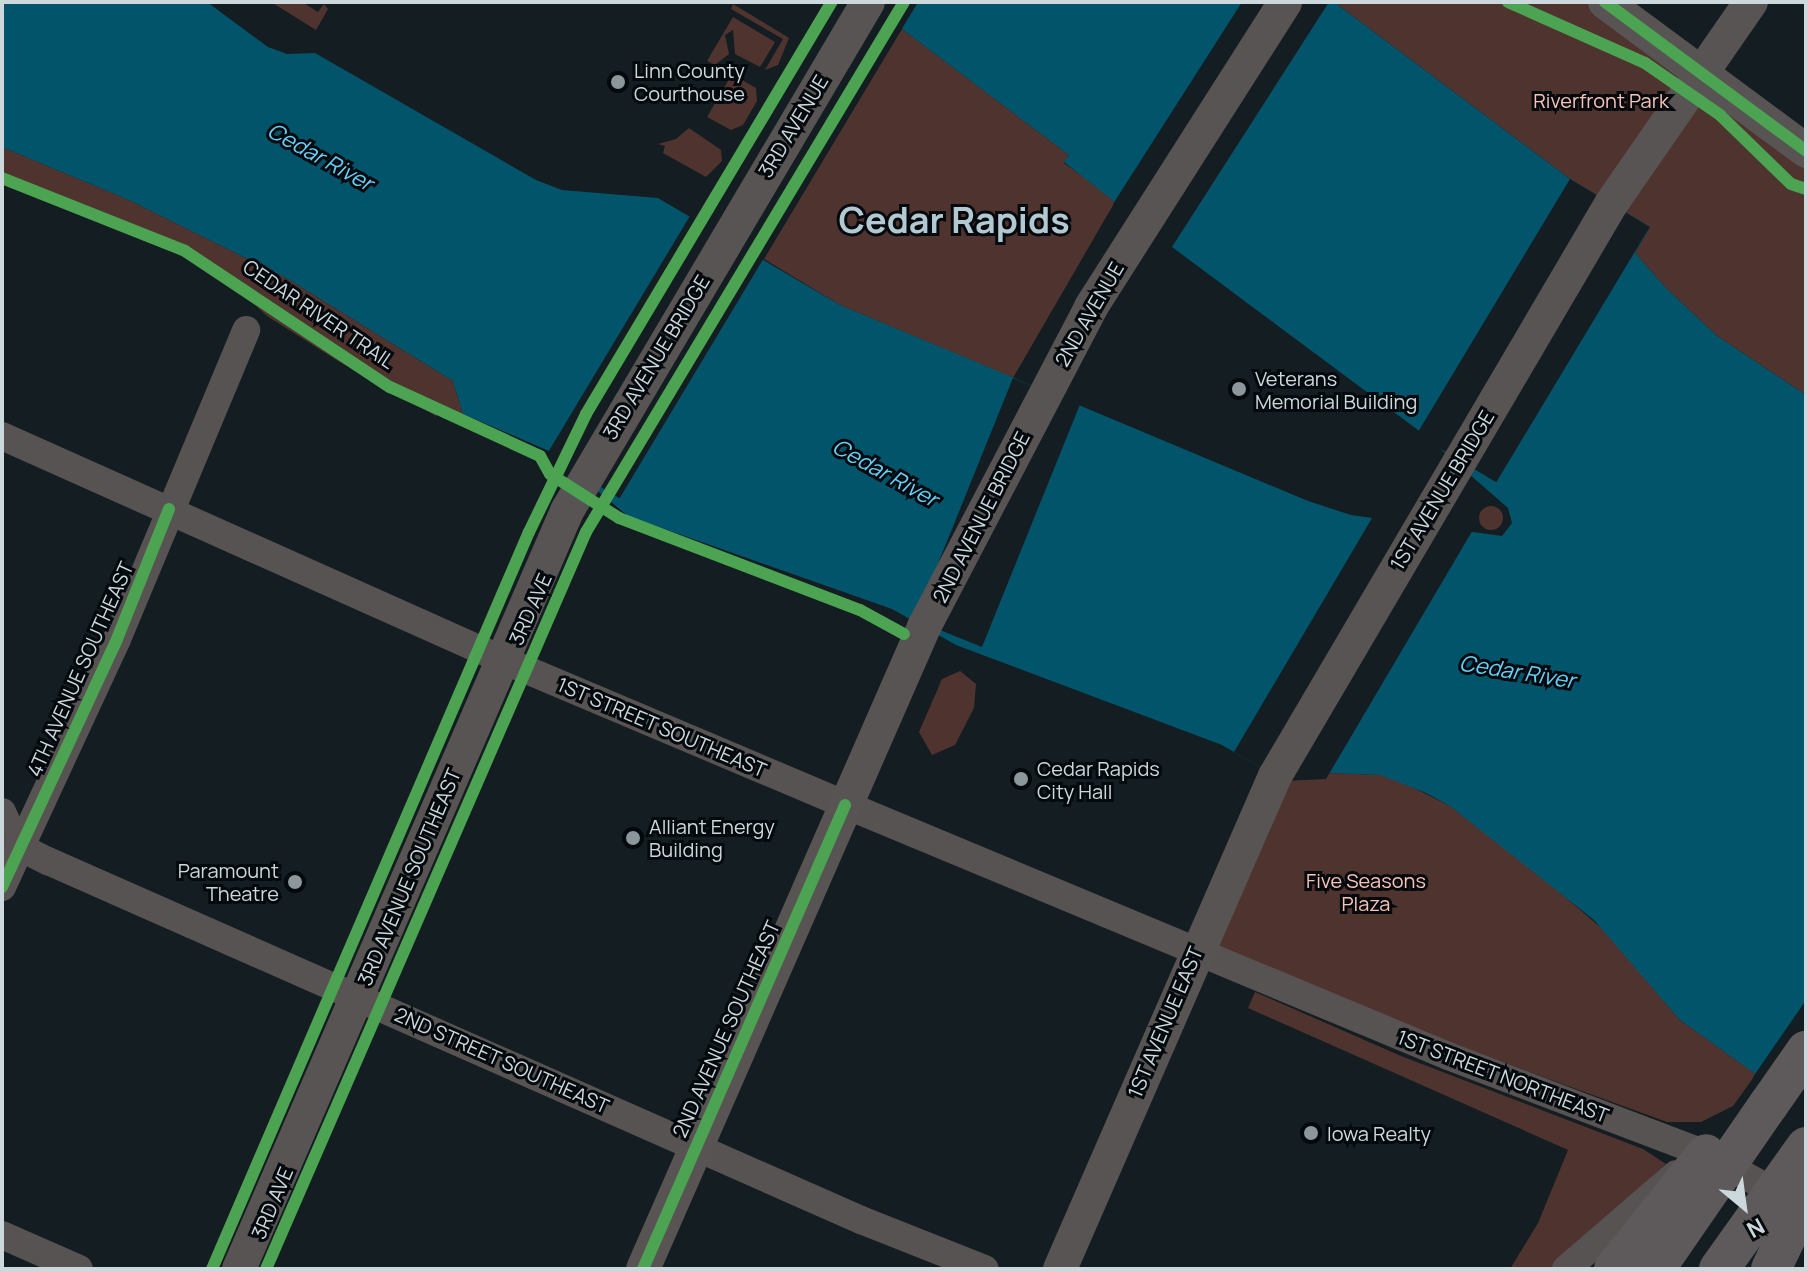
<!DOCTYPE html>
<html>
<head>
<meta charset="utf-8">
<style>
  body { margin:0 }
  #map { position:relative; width:1808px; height:1271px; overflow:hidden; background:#141d21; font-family:Manrope,sans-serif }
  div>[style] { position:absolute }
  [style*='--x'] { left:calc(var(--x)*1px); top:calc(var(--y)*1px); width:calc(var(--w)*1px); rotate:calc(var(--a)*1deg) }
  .green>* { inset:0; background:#4f332e }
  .round { border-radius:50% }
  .water>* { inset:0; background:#02546b }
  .pier>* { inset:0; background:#141d21; transform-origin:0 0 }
  .minor>* { height:28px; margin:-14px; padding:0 14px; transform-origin:14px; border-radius:14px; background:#585353 }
  .major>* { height:34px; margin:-17px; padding:0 17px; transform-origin:17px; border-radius:17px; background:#585454 }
  .highway>* { height:40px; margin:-20px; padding:0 20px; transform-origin:20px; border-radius:20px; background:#5e5a5c }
  .highway-bridge>* { height:40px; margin:-20px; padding:0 20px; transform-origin:20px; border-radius:20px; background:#5e5a5c }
  .cycleway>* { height:12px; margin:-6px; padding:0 6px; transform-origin:6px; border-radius:6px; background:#4ca352 }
  .dots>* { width:22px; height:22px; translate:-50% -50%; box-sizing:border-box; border:4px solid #03090c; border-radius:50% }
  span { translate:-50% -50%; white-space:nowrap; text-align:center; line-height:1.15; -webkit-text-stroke:6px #03090c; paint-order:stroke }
  .poi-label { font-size:20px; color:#cdd8dd }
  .left { translate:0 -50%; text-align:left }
  .right { translate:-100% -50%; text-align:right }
  .park-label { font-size:20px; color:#fbc2b8 }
  .street-label { font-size:20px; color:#cdd8dd }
  .water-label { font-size:22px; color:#65d0f7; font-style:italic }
  .town-label { font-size:36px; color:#b3c9d2; font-weight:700 }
  .frame { position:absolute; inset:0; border:4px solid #cdd8dd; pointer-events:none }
  .north { position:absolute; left:1704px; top:1167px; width:80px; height:80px; -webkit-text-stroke:6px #03090c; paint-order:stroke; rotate:151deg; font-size:22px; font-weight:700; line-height:32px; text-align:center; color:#cdd8dd }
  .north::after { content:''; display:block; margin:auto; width:28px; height:36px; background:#cdd8dd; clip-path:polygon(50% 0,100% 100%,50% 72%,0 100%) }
</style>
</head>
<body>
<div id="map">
  <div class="green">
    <div style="clip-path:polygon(271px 2px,302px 2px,318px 12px,324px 4px,328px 9px,316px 30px)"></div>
    <div style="clip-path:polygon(1334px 2px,1605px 2px,1806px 151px,1806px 395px,1717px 336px,1666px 288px,1635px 253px,1650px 227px,1570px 179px)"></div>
    <div style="clip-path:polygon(733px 4px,789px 38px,778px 65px,765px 70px,783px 39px,731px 9px)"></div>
    <div style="clip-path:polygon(733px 17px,775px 42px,760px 67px,735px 54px,733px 30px,725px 35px,729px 54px,715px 65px,707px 61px)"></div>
    <div style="clip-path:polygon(902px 29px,1069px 155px,1064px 163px,1116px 200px,1013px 378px,840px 305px,764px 259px)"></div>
    <div style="clip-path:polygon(732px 74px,756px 88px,757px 101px,743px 125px,731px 130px,707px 117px)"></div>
    <div style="clip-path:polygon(689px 128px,721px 150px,722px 161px,706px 177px,663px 153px,665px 146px,658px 144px,676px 139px)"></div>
    <div style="clip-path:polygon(2px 147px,129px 200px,288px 279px,453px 381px,463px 414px,443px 407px,436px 416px,338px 361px,267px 316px,231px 283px,188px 257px,2px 183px)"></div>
    <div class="round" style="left:1479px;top:506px;width:24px;height:24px"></div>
    <div style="clip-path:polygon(960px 671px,976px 684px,974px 708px,955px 745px,932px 755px,919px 732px,942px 679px)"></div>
    <div style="clip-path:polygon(1304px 772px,1380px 775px,1400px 781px,1450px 806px,1543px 878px,1606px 932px,1680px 1020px,1756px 1074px,1733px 1106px,1701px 1122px,1667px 1122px,1195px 950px,1278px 778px)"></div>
    <div style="clip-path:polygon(1255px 992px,1401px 1056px,1643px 1149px,1666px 1164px,1551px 1269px,1510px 1269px,1538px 1223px,1568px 1150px,1248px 1008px)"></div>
  </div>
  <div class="water">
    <div style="clip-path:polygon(2px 2px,207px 2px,268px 47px,287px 54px,315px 53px,536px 180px,562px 190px,658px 198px,840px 305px,1308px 501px,1351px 515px,1502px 536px,1512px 523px,1508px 508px,1422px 433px,1172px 247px,1064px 162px,1069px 155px,902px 29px,849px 2px,1334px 2px,1570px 179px,1650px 227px,1635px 253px,1666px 288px,1717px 336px,1806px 395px,1806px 1110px,1680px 1020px,1594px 920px,1450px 806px,1426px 793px,1380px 775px,1304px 772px,1278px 778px,1222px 745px,956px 645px,892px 609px,628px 516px,549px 451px,463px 414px,453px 381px,288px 279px,129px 200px,2px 147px)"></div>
  </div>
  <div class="pier">
    <div style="clip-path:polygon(845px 2px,918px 2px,900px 32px)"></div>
    <div style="clip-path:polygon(1242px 2px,1329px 2px,1170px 250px,1113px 204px)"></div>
    <div style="left:1570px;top:179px;width:93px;height:298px;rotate:31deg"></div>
    <div style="left:693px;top:211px;width:85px;height:284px;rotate:31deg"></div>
    <div style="left:1013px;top:378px;width:72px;height:261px;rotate:22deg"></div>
    <div style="clip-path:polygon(1375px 513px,1474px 528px,1326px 779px,1283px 781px,1234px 752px)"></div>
    <div style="clip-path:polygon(1806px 1000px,1806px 1114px,1753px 1077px)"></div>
  </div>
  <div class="minor">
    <div style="--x:2;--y:436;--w:549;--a:24.09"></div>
    <div style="--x:503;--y:660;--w:385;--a:22.9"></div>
    <div style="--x:858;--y:810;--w:639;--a:22.63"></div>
    <div style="--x:1448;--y:1056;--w:276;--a:20.8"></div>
    <div style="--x:1706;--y:1154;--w:95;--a:29"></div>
    <div style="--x:2;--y:812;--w:38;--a:65"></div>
    <div style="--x:18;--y:846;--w:34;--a:27"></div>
    <div style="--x:48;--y:861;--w:889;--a:23.83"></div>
    <div style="--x:861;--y:1220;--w:133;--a:21.6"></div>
    <div style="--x:2;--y:887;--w:273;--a:-65.1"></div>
    <div style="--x:117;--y:639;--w:335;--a:-67.3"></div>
    <div style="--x:2;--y:1235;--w:84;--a:23.8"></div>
    <div style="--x:1566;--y:1269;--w:145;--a:-40.8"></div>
  </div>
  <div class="major">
    <div style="--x:1605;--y:2;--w:250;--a:36.5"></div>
    <div style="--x:239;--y:1269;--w:826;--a:-66.6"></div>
    <div style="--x:567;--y:511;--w:591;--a:-59.4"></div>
    <div style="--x:643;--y:1269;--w:701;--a:-66.36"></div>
    <div style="--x:924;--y:627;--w:361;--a:-62.4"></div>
    <div style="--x:1091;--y:307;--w:361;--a:-57.5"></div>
    <div style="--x:1060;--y:1269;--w:538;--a:-66.44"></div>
    <div style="--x:1275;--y:776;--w:663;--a:-59.57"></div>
    <div style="--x:1611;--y:204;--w:246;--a:-55.3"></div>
  </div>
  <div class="highway">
    <div style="--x:1769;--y:1104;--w:65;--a:-55.1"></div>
    <div style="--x:1614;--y:1269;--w:147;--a:-51.3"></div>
  </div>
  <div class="highway-bridge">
    <div style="--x:1655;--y:1269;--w:201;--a:-55.4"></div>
    <div style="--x:1719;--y:1269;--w:150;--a:-54.5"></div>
    <div style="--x:1771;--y:1269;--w:82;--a:-64.7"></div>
  </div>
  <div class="cycleway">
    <div style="--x:1508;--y:2;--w:150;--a:24"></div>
    <div style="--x:1645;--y:63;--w:91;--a:34.7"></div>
    <div style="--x:1720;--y:115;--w:99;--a:44.2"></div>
    <div style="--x:1791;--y:184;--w:16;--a:18"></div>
    <div style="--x:1605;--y:2;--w:250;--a:36.5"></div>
    <div style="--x:2;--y:178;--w:197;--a:21.7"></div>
    <div style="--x:185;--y:251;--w:246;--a:33.6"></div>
    <div style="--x:390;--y:387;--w:165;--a:24.7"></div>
    <div style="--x:540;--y:456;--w:21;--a:61"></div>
    <div style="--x:550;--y:474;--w:82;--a:32.5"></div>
    <div style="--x:619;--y:518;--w:258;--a:20.9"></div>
    <div style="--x:860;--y:610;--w:50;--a:28.6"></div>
    <div style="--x:2;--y:887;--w:273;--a:-65.1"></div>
    <div style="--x:117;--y:639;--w:140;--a:-68.2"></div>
    <div style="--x:212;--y:1269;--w:802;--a:-66.73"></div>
    <div style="--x:529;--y:532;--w:131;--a:-64.2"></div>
    <div style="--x:586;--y:414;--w:480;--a:-59.2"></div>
    <div style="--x:266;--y:1269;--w:803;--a:-66.53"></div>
    <div style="--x:586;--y:532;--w:618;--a:-59.04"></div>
    <div style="--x:643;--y:1269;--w:506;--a:-66.47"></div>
  </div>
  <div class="dots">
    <div style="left:618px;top:82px;background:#8c979b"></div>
    <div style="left:1239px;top:389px;background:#8c979b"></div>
    <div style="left:1021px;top:779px;background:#8c979b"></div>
    <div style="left:633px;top:838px;background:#8c979b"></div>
    <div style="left:295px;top:882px;background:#8c979b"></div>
    <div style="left:1311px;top:1133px;background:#8c979b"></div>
  </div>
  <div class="poi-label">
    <span class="left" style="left:634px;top:82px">Linn County<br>Courthouse</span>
    <span class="left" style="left:1255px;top:390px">Veterans<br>Memorial Building</span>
    <span class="left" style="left:1037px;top:780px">Cedar Rapids<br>City Hall</span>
    <span class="left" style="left:649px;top:838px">Alliant Energy<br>Building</span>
    <span class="right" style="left:279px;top:882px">Paramount<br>Theatre</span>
    <span class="left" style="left:1327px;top:1133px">Iowa Realty</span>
  </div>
  <div class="park-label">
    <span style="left:1601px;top:100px">Riverfront Park</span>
    <span style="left:1366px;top:892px">Five Seasons<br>Plaza</span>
  </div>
  <div class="street-label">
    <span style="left:793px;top:126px;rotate:-59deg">3RD AVENUE</span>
    <span style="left:319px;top:314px;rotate:34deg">CEDAR RIVER TRAIL</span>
    <span style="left:1089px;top:314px;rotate:-60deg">2ND AVENUE</span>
    <span style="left:656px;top:357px;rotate:-59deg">3RD AVENUE BRIDGE</span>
    <span style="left:1442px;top:490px;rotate:-59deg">1ST AVENUE BRIDGE</span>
    <span style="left:981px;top:517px;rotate:-63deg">2ND AVENUE BRIDGE</span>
    <span style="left:530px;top:609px;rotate:-66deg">3RD AVE</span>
    <span style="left:80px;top:669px;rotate:-66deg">4TH AVENUE SOUTHEAST</span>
    <span style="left:662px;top:727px;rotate:23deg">1ST STREET SOUTHEAST</span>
    <span style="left:409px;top:877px;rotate:-67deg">3RD AVENUE SOUTHEAST</span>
    <span style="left:1165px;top:1022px;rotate:-67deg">1ST AVENUE EAST</span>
    <span style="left:726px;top:1029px;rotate:-66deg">2ND AVENUE SOUTHEAST</span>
    <span style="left:502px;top:1060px;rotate:24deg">2ND STREET SOUTHEAST</span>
    <span style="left:1503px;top:1076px;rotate:21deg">1ST STREET NORTHEAST</span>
    <span style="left:272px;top:1203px;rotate:-67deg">3RD AVE</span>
  </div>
  <div class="water-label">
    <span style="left:320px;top:157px;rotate:29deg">Cedar River</span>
    <span style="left:885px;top:473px;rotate:29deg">Cedar River</span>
    <span style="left:1517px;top:672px;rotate:9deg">Cedar River</span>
  </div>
  <div class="town-label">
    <span style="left:954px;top:220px">Cedar Rapids</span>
  </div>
  <div class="frame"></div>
  <div class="north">N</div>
</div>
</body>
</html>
